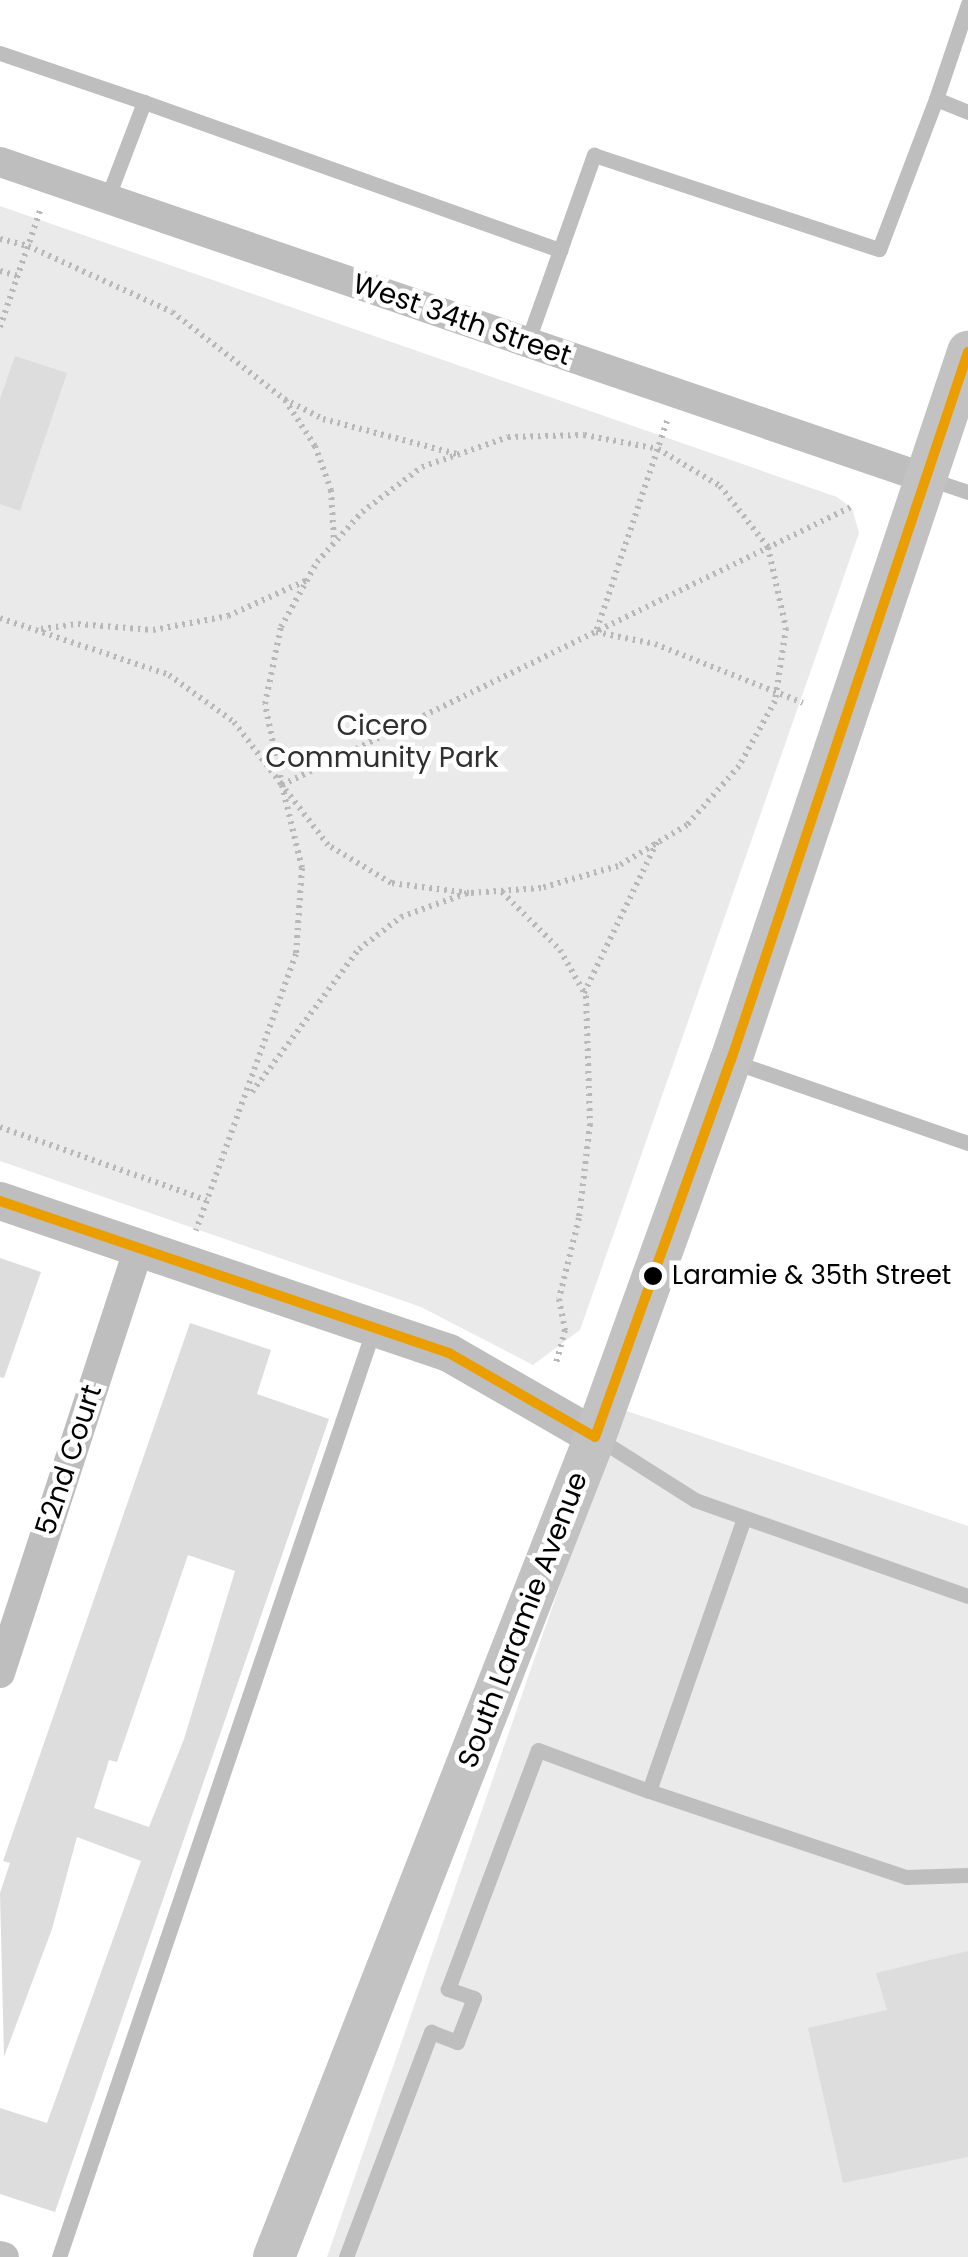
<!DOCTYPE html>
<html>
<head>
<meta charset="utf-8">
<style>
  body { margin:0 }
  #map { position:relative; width:968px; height:2257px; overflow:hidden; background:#fff; font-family:Poppins,sans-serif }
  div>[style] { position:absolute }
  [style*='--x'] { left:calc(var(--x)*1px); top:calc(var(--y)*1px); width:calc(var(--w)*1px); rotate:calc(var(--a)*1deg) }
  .green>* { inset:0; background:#eaeaea }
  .building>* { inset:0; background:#ddd }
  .path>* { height:6px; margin-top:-3px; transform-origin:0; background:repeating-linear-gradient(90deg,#b8b8b8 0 2.5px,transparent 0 7.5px) }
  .service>* { height:15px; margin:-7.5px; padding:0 7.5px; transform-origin:7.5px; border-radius:7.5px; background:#bebebe }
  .minor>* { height:30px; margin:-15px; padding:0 15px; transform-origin:15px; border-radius:15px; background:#bebebe }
  .tertiary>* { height:38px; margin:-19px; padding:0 19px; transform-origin:19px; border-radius:19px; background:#bebebe }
  .secondary>* { height:42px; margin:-21px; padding:0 21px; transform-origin:21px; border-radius:21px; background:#c2c2c2 }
  .bus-1>* { height:10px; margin:-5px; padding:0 5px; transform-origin:5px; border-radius:5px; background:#eb9e00 }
  .dots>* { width:28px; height:28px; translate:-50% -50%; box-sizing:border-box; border:5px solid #fff; border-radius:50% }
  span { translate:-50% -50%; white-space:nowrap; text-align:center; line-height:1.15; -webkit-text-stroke:9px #fff; paint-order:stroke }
  .bus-label { font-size:26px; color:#000 }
  .left { translate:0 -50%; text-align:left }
  .street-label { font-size:28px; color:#000 }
  .park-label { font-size:28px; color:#303030 }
</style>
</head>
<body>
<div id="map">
  <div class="green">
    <div style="clip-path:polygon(0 206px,837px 497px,852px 508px,859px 533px,580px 1330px,533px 1365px,421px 1307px,0 1161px)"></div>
    <div style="clip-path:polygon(621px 1409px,968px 1526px,968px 2257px,327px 2257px)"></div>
  </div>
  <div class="building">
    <div style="clip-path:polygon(15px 356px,67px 373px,20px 511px,0 504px,0 399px)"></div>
    <div style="clip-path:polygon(0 1258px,41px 1272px,4px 1378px,0 1377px)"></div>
    <div style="clip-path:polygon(evenodd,190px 1323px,271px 1350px,257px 1394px,329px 1419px,55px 2212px,0 2194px,0 2108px,47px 2123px,141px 1861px,77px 1837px,52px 1929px,4px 2057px,0 1893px,10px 1863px,3px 1861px,190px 1323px,188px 1555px,235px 1571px,184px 1739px,149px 1827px,94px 1808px,109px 1760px,117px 1762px,188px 1555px)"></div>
    <div style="clip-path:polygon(968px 1951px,968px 2157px,843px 2183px,808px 2028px,887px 2010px,876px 1973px)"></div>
  </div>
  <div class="path">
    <div style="--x:0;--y:239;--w:29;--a:14"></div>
    <div style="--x:28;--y:246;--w:158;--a:24.6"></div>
    <div style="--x:172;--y:312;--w:142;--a:37.8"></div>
    <div style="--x:284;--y:399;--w:44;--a:27.1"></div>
    <div style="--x:323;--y:419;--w:138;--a:14.7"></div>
    <div style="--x:0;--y:271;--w:19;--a:16"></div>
    <div style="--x:0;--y:327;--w:126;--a:-71"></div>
    <div style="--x:285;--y:400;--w:55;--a:56.9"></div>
    <div style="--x:315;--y:446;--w:47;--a:70"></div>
    <div style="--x:331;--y:490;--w:51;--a:86.6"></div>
    <div style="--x:667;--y:421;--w:223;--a:108.6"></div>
    <div style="--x:596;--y:632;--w:60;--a:11.5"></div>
    <div style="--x:655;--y:644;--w:159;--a:21.7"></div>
    <div style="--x:584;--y:435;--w:75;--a:10.7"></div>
    <div style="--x:658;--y:449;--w:72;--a:30.8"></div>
    <div style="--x:720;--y:486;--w:78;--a:51.8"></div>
    <div style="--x:768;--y:547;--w:83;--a:77.5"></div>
    <div style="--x:786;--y:628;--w:74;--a:98.6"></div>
    <div style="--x:775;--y:701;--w:74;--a:119"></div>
    <div style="--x:739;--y:766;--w:79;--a:131.4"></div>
    <div style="--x:687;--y:825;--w:80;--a:149.3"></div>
    <div style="--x:618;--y:866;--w:80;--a:164.1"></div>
    <div style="--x:541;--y:888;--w:72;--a:176"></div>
    <div style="--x:469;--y:893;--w:79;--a:-172.7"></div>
    <div style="--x:391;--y:883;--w:74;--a:-148.9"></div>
    <div style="--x:328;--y:845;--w:76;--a:-127.5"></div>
    <div style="--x:282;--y:785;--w:83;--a:-101.9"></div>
    <div style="--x:265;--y:704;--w:79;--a:-78.3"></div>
    <div style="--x:281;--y:627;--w:74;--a:-61"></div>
    <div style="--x:317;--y:562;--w:67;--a:-48"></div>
    <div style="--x:362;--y:512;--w:75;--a:-36.9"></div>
    <div style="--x:422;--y:467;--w:91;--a:-19.2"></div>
    <div style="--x:508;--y:437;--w:76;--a:-1.5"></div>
    <div style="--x:0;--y:618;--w:178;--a:18.6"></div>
    <div style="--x:169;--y:675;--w:80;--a:35.9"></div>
    <div style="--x:234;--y:722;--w:79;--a:52.7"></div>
    <div style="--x:282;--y:785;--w:85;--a:76.5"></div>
    <div style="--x:302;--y:868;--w:86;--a:94"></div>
    <div style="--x:296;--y:954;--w:294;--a:109.9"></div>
    <div style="--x:41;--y:629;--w:37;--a:-8"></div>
    <div style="--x:78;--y:624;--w:75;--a:4.6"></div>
    <div style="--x:153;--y:630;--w:76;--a:-10.6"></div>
    <div style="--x:228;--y:616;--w:87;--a:-24.5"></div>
    <div style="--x:282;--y:785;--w:633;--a:-26.04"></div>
    <div style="--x:502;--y:892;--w:82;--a:45"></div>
    <div style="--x:560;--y:950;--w:53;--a:60.5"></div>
    <div style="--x:586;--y:996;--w:128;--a:88.2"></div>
    <div style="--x:590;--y:1124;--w:95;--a:96.7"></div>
    <div style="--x:579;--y:1218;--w:83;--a:103.9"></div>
    <div style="--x:559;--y:1299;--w:32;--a:79"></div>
    <div style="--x:565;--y:1330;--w:34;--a:105"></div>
    <div style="--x:584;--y:993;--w:168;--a:-64.2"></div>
    <div style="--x:252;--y:1092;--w:179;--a:-53.2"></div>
    <div style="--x:359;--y:949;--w:53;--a:-37.3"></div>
    <div style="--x:401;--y:917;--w:70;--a:-20"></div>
    <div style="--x:0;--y:1127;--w:219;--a:19.5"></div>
  </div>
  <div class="service">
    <div style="--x:0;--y:53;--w:152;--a:18.8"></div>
    <div style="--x:936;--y:99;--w:100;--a:-71.4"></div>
    <div style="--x:107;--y:199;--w:104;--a:-69.1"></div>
    <div style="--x:144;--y:102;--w:442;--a:19.6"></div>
    <div style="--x:527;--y:343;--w:200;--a:-70.4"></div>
    <div style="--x:594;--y:155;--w:300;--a:18.3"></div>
    <div style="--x:879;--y:249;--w:160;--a:-69.2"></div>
    <div style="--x:936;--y:99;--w:35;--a:22"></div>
    <div style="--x:929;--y:479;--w:41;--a:18.4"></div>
    <div style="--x:734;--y:1062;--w:248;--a:19.1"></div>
    <div style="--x:599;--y:1439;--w:114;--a:32.4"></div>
    <div style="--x:695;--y:1500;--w:289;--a:19.4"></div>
    <div style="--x:744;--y:1518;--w:289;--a:109.2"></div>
    <div style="--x:649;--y:1791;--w:271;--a:18.5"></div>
    <div style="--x:906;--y:1877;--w:62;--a:-1.8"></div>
    <div style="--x:59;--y:2257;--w:981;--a:-71.27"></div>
    <div style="--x:346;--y:2257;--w:241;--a:-69.3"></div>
    <div style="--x:431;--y:2032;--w:28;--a:21"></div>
    <div style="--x:457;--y:2042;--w:47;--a:-68.9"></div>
    <div style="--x:474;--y:1998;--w:28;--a:-161"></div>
    <div style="--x:448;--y:1989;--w:255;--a:-69.4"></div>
    <div style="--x:538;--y:1750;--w:118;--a:20.3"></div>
  </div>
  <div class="minor">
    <div style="--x:0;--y:162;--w:977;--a:18.86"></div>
    <div style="--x:0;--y:1673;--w:447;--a:-71.9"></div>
    <div style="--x:0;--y:2256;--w:4;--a:14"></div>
  </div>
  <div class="tertiary">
    <div style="--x:0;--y:1201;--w:474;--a:18.7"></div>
    <div style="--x:449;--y:1353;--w:168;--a:29.9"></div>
  </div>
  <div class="secondary">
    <div style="--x:274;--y:2257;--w:881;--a:-68.62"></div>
    <div style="--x:595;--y:1437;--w:401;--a:-70.2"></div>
    <div style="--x:731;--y:1060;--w:747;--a:-71.49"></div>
  </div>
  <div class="bus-1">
    <div style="--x:0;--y:1201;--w:474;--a:18.7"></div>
    <div style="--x:449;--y:1353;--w:168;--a:29.9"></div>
    <div style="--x:595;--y:1437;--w:401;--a:-70.2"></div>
    <div style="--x:731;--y:1060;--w:747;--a:-71.49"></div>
  </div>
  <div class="dots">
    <div style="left:653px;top:1276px;background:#000"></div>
  </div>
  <div class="bus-label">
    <span class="left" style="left:672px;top:1276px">Laramie &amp; 35th Street</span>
  </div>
  <div class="street-label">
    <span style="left:462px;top:320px;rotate:19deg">West 34th Street</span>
    <span style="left:69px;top:1460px;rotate:-72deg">52nd Court</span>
    <span style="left:523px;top:1620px;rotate:-69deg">South Laramie Avenue</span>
  </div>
  <div class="park-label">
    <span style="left:382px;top:742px">Cicero<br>Community Park</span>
  </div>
</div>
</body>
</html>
